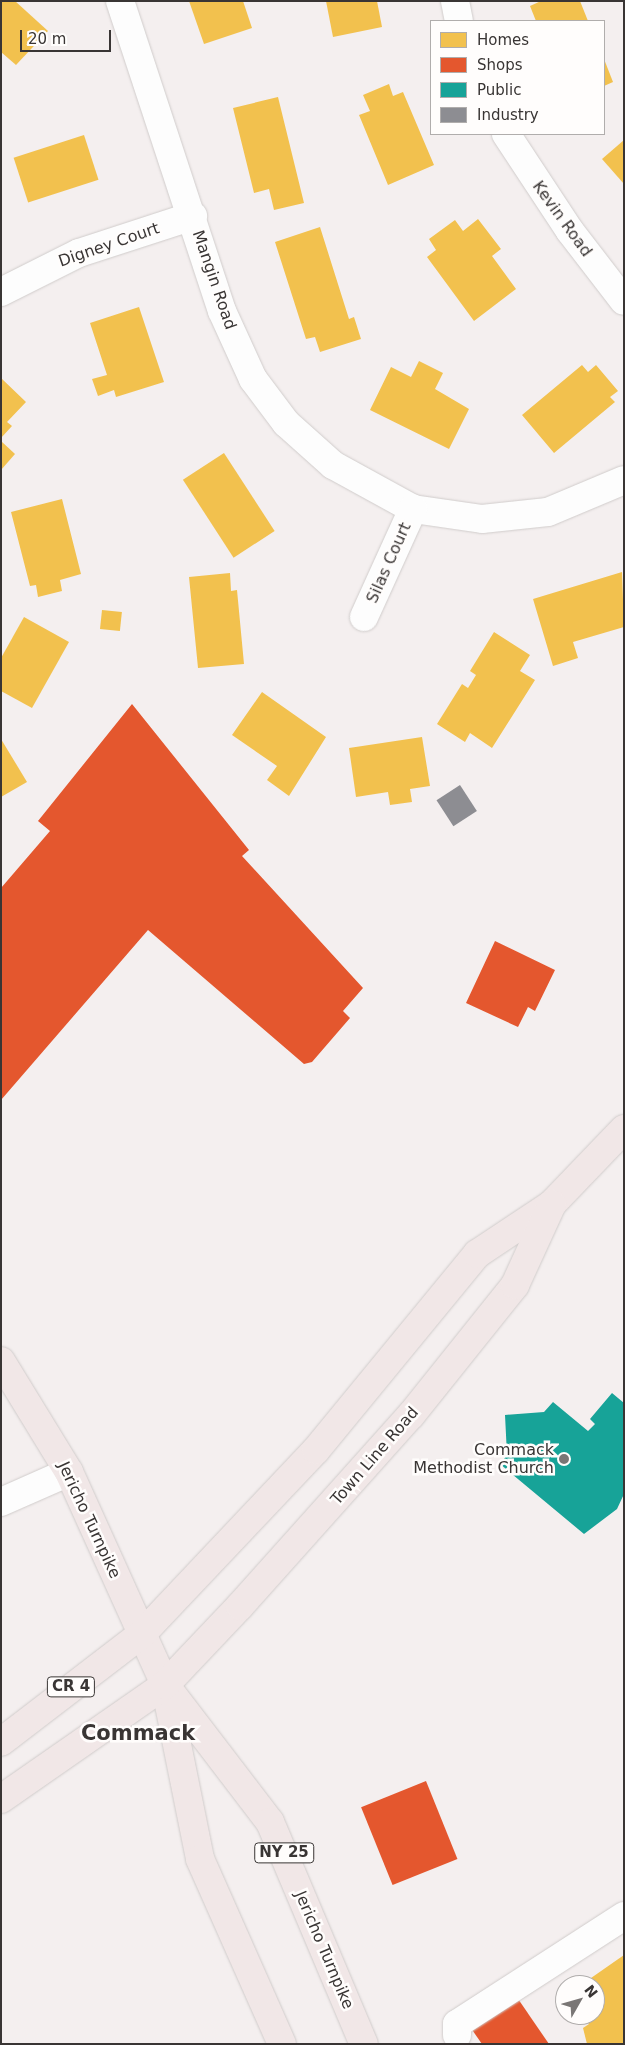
<!DOCTYPE html>
<html>
<head>
<meta charset="utf-8">
<style>
  body { margin:0 }
  #map { position:relative; width:625px; height:2045px; overflow:hidden; background:#f4efef; font-family:"DejaVu Sans",sans-serif }
  div>[style] { position:absolute }
  [style*='--x'] { left:calc(var(--x)*1px); top:calc(var(--y)*1px); width:calc(var(--w)*1px); rotate:calc(var(--a)*1deg) }
  .homes>* { inset:0; background:#f2c14e; transform-origin:0 0 }
  .shops>* { inset:0; background:#e4572e; transform-origin:0 0 }
  .public>* { inset:0; background:#17a398 }
  .industry>* { inset:0; background:#8d8d92; transform-origin:0 0 }
  .roads { filter:drop-shadow(0 0 1px #d0cccb) drop-shadow(0 0 1px #d0cccb) }
  .minor>* { height:28px; margin:-14px; padding:0 14px; transform-origin:14px; border-radius:14px; background:#fdfdfd }
  .major>* { height:28px; margin:-14px; padding:0 14px; transform-origin:14px; border-radius:14px; background:#f1e7e7 }
  .dots>* { width:14px; height:14px; translate:-50% -50%; box-sizing:border-box; border:2px solid #fffdfc; border-radius:50% }
  span { translate:-50% -50%; white-space:nowrap; text-align:center; line-height:1.15; -webkit-text-stroke:5px #fffdfc; paint-order:stroke }
  .shield-label span { padding:1px 4px; background:#fffdfc; border:1px solid; border-radius:4px; -webkit-text-stroke-width:0 }
  .shield-label { font-size:15px; color:#393534; font-weight:700 }
  .street-label { font-size:16px; color:#393534 }
  .poi-label { font-size:16px; color:#393534 }
  .right { translate:-100% -50%; text-align:right }
  .district-label { font-size:21px; color:#393534; font-weight:700 }
  .frame { position:absolute; inset:0; border:2px solid #393534; pointer-events:none }
  .legend { position:absolute; left:430px; top:20px; width:175px; height:115px; box-sizing:border-box; background:#fffdfc; border:1px solid #b0adac; margin:0; padding:6px 9px; list-style:none; font-size:15px; color:#393534 }
  .legend li { display:flex; align-items:center; gap:10px; height:25px }
  .legend b { width:25px; border:1px solid #b0adac }
  .north { position:absolute; left:555px; top:1975px; width:50px; height:50px; box-sizing:border-box; background:#fffdfc; border:1px solid #b0adac; border-radius:50%; rotate:52deg; font-size:14px; font-weight:700; line-height:20px; text-align:center; color:#393534 }
  .north::after { content:''; display:block; margin:auto; width:18px; height:22px; background:#7a7675; clip-path:polygon(50% 0,100% 100%,50% 72%,0 100%) }
  .scale { position:absolute; left:20px; top:30px; width:91px; height:22px; box-sizing:border-box; border:2px solid #393534; border-top:0; padding-left:6px; font-size:15px; line-height:18px; white-space:nowrap; color:#393534; -webkit-text-stroke:4px #fffdfc; paint-order:stroke }
</style>
</head>
<body>
<div id="map">
  <div class="homes">
    <div style="clip-path:polygon(1px 1px,15px 1px,48px 31px,16px 65px,1px 52px)"></div>
    <div style="clip-path:polygon(189px 1px,243px 1px,252px 28px,204px 44px)"></div>
    <div style="clip-path:polygon(326px 1px,377px 1px,382px 27px,333px 37px)"></div>
    <div style="clip-path:polygon(541px 1px,580px 1px,588px 21px,536px 21px,530px 6px)"></div>
    <div style="clip-path:polygon(604px 59px,613px 82px,604px 86px)"></div>
    <div style="clip-path:polygon(389px 84px,393px 96px,403px 92px,434px 165px,388px 185px,359px 115px,370px 111px,363px 95px)"></div>
    <div style="clip-path:polygon(278px 97px,304px 203px,274px 210px,269px 189px,254px 193px,233px 108px)"></div>
    <div style="left:84px;top:135px;width:47px;height:74px;rotate:72deg"></div>
    <div style="clip-path:polygon(624px 140px,624px 184px,602px 159px)"></div>
    <div style="clip-path:polygon(478px 219px,501px 249px,492px 256px,516px 289px,474px 321px,427px 257px,436px 250px,429px 239px,455px 220px,463px 231px)"></div>
    <div style="clip-path:polygon(320px 227px,349px 319px,354px 317px,361px 339px,320px 352px,315px 337px,306px 339px,275px 242px)"></div>
    <div style="clip-path:polygon(139px 307px,164px 382px,116px 397px,114px 390px,98px 396px,92px 379px,107px 375px,90px 323px)"></div>
    <div style="clip-path:polygon(419px 361px,443px 373px,435px 389px,469px 409px,449px 449px,370px 410px,391px 367px,411px 377px)"></div>
    <div style="clip-path:polygon(582px 365px,588px 372px,596px 365px,618px 391px,610px 397px,615px 402px,554px 453px,522px 415px)"></div>
    <div style="clip-path:polygon(1px 378px,26px 402px,7px 422px,12px 426px,1px 438px)"></div>
    <div style="clip-path:polygon(1px 441px,15px 454px,1px 470px)"></div>
    <div style="left:224px;top:453px;width:93px;height:49px;rotate:57deg"></div>
    <div style="clip-path:polygon(62px 499px,81px 574px,60px 580px,62px 591px,38px 597px,36px 585px,30px 586px,11px 512px)"></div>
    <div style="clip-path:polygon(622px 572px,624px 627px,573px 642px,578px 658px,553px 666px,533px 599px)"></div>
    <div style="clip-path:polygon(230px 573px,231px 591px,237px 590px,244px 664px,198px 668px,189px 577px)"></div>
    <div style="left:102px;top:610px;width:20px;height:19px;rotate:6deg"></div>
    <div style="clip-path:polygon(24px 617px,69px 642px,32px 708px,1px 691px,1px 658px)"></div>
    <div style="clip-path:polygon(494px 632px,530px 655px,520px 671px,535px 680px,492px 748px,470px 733px,465px 742px,437px 724px,462px 684px,468px 688px,476px 675px,470px 671px)"></div>
    <div style="clip-path:polygon(262px 692px,326px 737px,289px 796px,267px 780px,277px 766px,232px 735px)"></div>
    <div style="clip-path:polygon(422px 737px,430px 786px,410px 789px,412px 802px,390px 805px,388px 792px,356px 797px,349px 748px)"></div>
    <div style="clip-path:polygon(1px 739px,27px 782px,1px 797px)"></div>
    <div style="clip-path:polygon(624px 1955px,624px 2044px,587px 2044px,583px 2028px,589px 2024px,583px 2015px,595px 2015px,595px 1985px,581px 1985px)"></div>
  </div>
  <div class="shops">
    <div style="clip-path:polygon(132px 704px,249px 850px,242px 856px,363px 988px,343px 1011px,350px 1018px,312px 1062px,304px 1064px,148px 930px,1px 1100px,1px 888px,50px 831px,38px 821px)"></div>
    <div style="clip-path:polygon(495px 941px,555px 970px,535px 1011px,528px 1007px,518px 1027px,466px 1003px)"></div>
    <div style="left:426px;top:1781px;width:84px;height:70px;rotate:68deg"></div>
    <div style="clip-path:polygon(514px 1993px,549px 2044px,482px 2044px,468px 2024px)"></div>
  </div>
  <div class="public">
    <div style="clip-path:polygon(612px 1393px,624px 1403px,624px 1494px,617px 1509px,584px 1534px,500px 1464px,507px 1455px,505px 1415px,544px 1412px,553px 1402px,588px 1431px,595px 1424px,590px 1419px)"></div>
  </div>
  <div class="industry">
    <div style="left:460px;top:785px;width:31px;height:28px;rotate:57deg"></div>
  </div>
  <div class="roads">
    <div class="minor">
      <div style="--x:120;--y:1;--w:326;--a:71.8"></div>
      <div style="--x:222;--y:311;--w:75;--a:65.5"></div>
      <div style="--x:253;--y:379;--w:55;--a:53.1"></div>
      <div style="--x:286;--y:423;--w:63;--a:41.8"></div>
      <div style="--x:333;--y:465;--w:91;--a:28.8"></div>
      <div style="--x:413;--y:509;--w:70;--a:8.2"></div>
      <div style="--x:482;--y:519;--w:66;--a:-6.1"></div>
      <div style="--x:548;--y:512;--w:82;--a:-22.8"></div>
      <div style="--x:455;--y:1;--w:20;--a:79"></div>
      <div style="--x:506;--y:134;--w:116;--a:56.6"></div>
      <div style="--x:570;--y:231;--w:88;--a:52.4"></div>
      <div style="--x:1;--y:292;--w:87;--a:-26.6"></div>
      <div style="--x:79;--y:253;--w:120;--a:-18"></div>
      <div style="--x:364;--y:617;--w:119;--a:-65.6"></div>
      <div style="--x:1;--y:1502;--w:74;--a:-23.8"></div>
      <div style="--x:457;--y:2035;--w:11;--a:-90"></div>
      <div style="--x:457;--y:2024;--w:199;--a:-32.9"></div>
    </div>
    <div class="major">
      <div style="--x:1;--y:1361;--w:130;--a:58.5"></div>
      <div style="--x:69;--y:1472;--w:234;--a:65.7"></div>
      <div style="--x:165;--y:1685;--w:177;--a:78.6"></div>
      <div style="--x:200;--y:1859;--w:202;--a:66.1"></div>
      <div style="--x:169;--y:1690;--w:166;--a:52.6"></div>
      <div style="--x:270;--y:1822;--w:241;--a:67.1"></div>
      <div style="--x:1;--y:1742;--w:178;--a:-37.5"></div>
      <div style="--x:142;--y:1634;--w:253;--a:-46.6"></div>
      <div style="--x:316;--y:1450;--w:254;--a:-50.6"></div>
      <div style="--x:477;--y:1254;--w:90;--a:-33.7"></div>
      <div style="--x:552;--y:1204;--w:104;--a:-46.2"></div>
      <div style="--x:1;--y:1799;--w:200;--a:-34.8"></div>
      <div style="--x:165;--y:1685;--w:109;--a:-46.5"></div>
      <div style="--x:240;--y:1606;--w:256;--a:-48.2"></div>
      <div style="--x:411;--y:1415;--w:166;--a:-51.3"></div>
      <div style="--x:515;--y:1285;--w:89;--a:-65.4"></div>
    </div>
  </div>
  <div class="dots">
    <div style="left:564px;top:1459px;background:#7a7675"></div>
  </div>
  <div class="shield-label">
    <span style="left:71px;top:1687px">CR 4</span>
    <span style="left:284px;top:1853px">NY 25</span>
  </div>
  <div class="street-label">
    <span style="left:562px;top:219px;rotate:54deg">Kevin Road</span>
    <span style="left:109px;top:245px;rotate:-19deg">Digney Court</span>
    <span style="left:214px;top:280px;rotate:71deg">Mangin Road</span>
    <span style="left:389px;top:563px;rotate:-66deg">Silas Court</span>
    <span style="left:375px;top:1456px;rotate:-49deg">Town Line Road</span>
    <span style="left:89px;top:1520px;rotate:65deg">Jericho Turnpike</span>
    <span style="left:324px;top:1950px;rotate:67deg">Jericho Turnpike</span>
  </div>
  <div class="poi-label">
    <span class="right" style="left:554px;top:1459px">Commack<br>Methodist Church</span>
  </div>
  <div class="district-label">
    <span style="left:138px;top:1733px">Commack</span>
  </div>
  <div class="frame"></div>
  <ul class="legend">
  <li><b style="height:14px;background:#f2c14e"></b>Homes</li>
  <li><b style="height:14px;background:#e4572e"></b>Shops</li>
  <li><b style="height:14px;background:#17a398"></b>Public</li>
  <li><b style="height:14px;background:#8d8d92"></b>Industry</li>
  </ul>
  <div class="north">N</div>
  <div class="scale">20 m</div>
</div>
</body>
</html>
